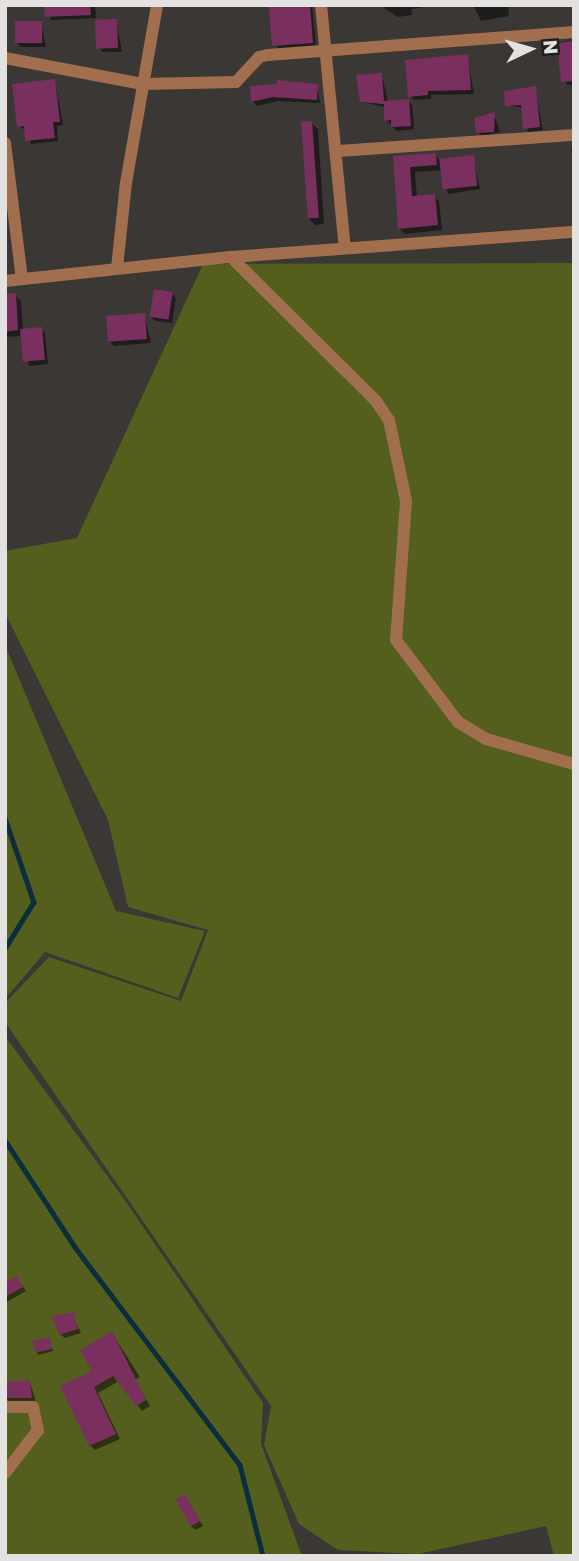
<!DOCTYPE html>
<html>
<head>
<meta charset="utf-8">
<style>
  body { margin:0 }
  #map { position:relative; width:579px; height:1561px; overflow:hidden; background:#3a3735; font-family:"Golos Text",sans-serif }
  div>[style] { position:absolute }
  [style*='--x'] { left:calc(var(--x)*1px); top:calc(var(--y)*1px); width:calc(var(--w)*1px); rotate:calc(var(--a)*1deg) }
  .green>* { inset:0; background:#545f1e }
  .shadow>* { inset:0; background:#0007 }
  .stream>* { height:4.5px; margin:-2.25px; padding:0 2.25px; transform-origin:2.25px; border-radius:2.25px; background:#0b2d3c }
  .building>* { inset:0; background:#79305f; transform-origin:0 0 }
  .minor>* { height:12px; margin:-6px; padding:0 6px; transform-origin:6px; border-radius:6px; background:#a16f4e }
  span { translate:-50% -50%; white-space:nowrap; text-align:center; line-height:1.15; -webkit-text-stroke:5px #201f1e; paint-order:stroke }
  .frame { position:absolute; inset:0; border:7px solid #e4e2e0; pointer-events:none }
  .north { position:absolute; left:495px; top:14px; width:70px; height:70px; -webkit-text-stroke:5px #201f1e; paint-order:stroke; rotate:85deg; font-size:19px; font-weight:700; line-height:28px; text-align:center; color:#e4e2e0 }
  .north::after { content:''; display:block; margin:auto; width:24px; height:32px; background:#e4e2e0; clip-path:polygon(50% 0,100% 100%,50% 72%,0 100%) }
</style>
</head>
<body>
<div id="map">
  <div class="green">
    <div style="clip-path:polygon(574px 263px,574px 1556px,554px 1556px,546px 1526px,418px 1554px,338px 1550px,299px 1524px,264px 1445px,271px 1406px,5px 1022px,5px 1003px,49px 957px,181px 1001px,208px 930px,128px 907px,108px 820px,5px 613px,5px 551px,77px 538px,203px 264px)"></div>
    <div style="clip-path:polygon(5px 645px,116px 911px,205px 931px,178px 998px,45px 952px,5px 999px)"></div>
    <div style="clip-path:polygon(5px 1036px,129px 1206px,263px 1403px,261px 1444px,302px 1556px,5px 1556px)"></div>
  </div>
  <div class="shadow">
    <div style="clip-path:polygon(46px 5px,95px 5px,96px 18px,51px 20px)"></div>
    <div style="clip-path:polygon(270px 5px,312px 5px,316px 46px,278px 49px)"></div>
    <div style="clip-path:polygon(380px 5px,421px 5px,421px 8px,411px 9px,412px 15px,398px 17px)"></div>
    <div style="clip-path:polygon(473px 5px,508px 5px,509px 16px,481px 21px)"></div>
    <div style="clip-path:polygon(116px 20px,122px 52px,103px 52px,99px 48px)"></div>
    <div style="clip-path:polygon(41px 23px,46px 47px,21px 47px,17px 43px)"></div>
    <div style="clip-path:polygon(574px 40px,574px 85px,567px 85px,558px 43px)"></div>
    <div style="clip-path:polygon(467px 56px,474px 94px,431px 95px,431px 99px,414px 100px,410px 96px)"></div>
    <div style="clip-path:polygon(382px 75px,388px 102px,408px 101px,412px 105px,414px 129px,397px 131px,386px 120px,386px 107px,361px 102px)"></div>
    <div style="clip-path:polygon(55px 81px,63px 125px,57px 126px,58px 141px,31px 144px,26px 130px,18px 126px)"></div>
    <div style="clip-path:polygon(317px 86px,320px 103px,278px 101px,257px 106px,253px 101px)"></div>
    <div style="clip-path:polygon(535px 88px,543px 130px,528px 132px,523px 108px,507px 105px)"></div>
    <div style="clip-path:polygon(494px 114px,500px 132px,482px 136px,477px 132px)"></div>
    <div style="clip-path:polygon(311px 123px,318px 129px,324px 224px,315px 225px,308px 218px)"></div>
    <div style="clip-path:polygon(571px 148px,574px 148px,574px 172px)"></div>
    <div style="clip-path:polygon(435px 155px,441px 161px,473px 157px,480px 189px,448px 194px,442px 170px,415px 172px,417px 198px,434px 196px,439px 201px,442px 230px,405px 234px,400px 229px,395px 158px)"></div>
    <div style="clip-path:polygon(172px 294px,176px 298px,172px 323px,155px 321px,151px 317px)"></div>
    <div style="clip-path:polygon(15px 295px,21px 301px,23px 331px,41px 329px,45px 333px,48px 364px,29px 366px,22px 336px,5px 337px,5px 296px)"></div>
    <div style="clip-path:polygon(144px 315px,151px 343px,114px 346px,110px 342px)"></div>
    <div style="clip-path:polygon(17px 1278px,26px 1291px,5px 1303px,5px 1280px,8px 1283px)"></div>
    <div style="clip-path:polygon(72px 1314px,81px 1333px,65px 1338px,60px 1334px)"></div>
    <div style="clip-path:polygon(112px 1333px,140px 1377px,135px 1380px,150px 1406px,142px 1411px,119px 1381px,98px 1393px,120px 1439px,95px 1450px,90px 1445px,94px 1372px)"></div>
    <div style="clip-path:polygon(48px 1339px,53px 1351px,38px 1355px,37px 1353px)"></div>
    <div style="clip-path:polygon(30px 1382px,36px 1402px,10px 1402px,5px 1398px)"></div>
    <div style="clip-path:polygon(185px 1496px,203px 1526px,195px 1530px,191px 1526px)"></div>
  </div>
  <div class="stream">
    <div style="--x:5;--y:818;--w:89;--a:71"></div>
    <div style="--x:34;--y:902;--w:55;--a:121.7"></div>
    <div style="--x:5;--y:1140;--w:128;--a:56.8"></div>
    <div style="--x:75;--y:1247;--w:273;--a:52.9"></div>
    <div style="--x:240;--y:1465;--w:94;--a:75.8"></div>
  </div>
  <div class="building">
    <div style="clip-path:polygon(44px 5px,90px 5px,91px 15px,45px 17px)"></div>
    <div style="clip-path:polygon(277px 5px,310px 5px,313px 43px,272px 46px,269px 6px)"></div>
    <div style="left:117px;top:19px;width:29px;height:22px;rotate:88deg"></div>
    <div style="left:42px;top:21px;width:22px;height:27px;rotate:90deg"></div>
    <div style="clip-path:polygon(574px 41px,574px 81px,561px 82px,557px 43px)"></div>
    <div style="clip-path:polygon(468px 54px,471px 90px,428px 91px,428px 95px,408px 97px,405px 60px)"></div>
    <div style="clip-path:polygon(382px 73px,384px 101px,409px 99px,411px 126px,391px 127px,391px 120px,384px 121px,384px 104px,360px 102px,356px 75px)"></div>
    <div style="clip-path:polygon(55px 79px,60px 122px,53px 122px,55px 138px,25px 141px,24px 126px,17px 127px,12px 84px)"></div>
    <div style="clip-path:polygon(277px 80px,318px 84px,317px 100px,273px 97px,251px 102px,250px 86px,277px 84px)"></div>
    <div style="clip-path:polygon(536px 86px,540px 127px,523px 129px,521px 105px,505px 106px,504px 91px)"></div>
    <div style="clip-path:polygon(495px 112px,494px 132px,476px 133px,474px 118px)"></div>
    <div style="left:312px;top:121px;width:97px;height:11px;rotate:86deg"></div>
    <div style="clip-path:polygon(436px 153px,437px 165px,410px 167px,412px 196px,435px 194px,438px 225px,398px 229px,393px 156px)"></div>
    <div style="left:474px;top:155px;width:31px;height:35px;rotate:84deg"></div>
    <div style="left:154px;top:289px;width:19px;height:28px;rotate:9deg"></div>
    <div style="clip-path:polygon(16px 293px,18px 330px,5px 332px,5px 294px)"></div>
    <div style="left:145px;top:313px;width:26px;height:39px;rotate:86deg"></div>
    <div style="left:42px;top:327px;width:33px;height:22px;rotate:85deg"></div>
    <div style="clip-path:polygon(17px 1276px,23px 1287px,5px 1297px,5px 1282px)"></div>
    <div style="clip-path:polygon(73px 1312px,78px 1329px,59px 1335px,52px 1316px)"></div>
    <div style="clip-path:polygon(112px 1331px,146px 1400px,136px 1406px,113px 1376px,94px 1387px,116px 1434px,89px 1446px,60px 1386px,92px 1371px,80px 1350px)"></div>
    <div style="left:49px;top:1337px;width:12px;height:17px;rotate:76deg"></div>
    <div style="clip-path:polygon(30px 1380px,32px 1398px,5px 1398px,5px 1382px)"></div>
    <div style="left:185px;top:1494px;width:31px;height:11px;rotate:61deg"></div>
  </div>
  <div class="minor">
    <div style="--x:321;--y:5;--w:244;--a:84.4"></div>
    <div style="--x:5;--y:58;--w:140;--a:10.7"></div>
    <div style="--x:143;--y:84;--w:93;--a:-1.2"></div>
    <div style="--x:236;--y:82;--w:34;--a:-47"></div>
    <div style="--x:259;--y:57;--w:9;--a:-13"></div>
    <div style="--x:268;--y:55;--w:307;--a:-4.3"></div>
    <div style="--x:5;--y:143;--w:137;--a:82.9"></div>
    <div style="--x:338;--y:151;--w:237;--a:-3.9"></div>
    <div style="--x:231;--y:257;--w:204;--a:44.8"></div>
    <div style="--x:376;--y:401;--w:23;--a:56"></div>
    <div style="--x:389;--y:420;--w:83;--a:78.1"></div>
    <div style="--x:406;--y:501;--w:139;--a:94.1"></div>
    <div style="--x:396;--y:640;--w:103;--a:52.9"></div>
    <div style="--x:458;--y:722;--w:33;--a:31"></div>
    <div style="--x:486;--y:739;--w:91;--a:15.9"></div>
    <div style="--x:117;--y:268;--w:85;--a:-84"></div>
    <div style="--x:126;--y:183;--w:181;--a:-80.1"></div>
    <div style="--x:5;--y:281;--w:227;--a:-6.1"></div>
    <div style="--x:231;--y:257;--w:344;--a:-4.2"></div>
    <div style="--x:5;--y:1407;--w:28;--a:0"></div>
    <div style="--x:33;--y:1407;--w:24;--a:78"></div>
    <div style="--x:38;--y:1430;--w:54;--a:127.5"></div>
  </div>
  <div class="frame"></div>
  <div class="north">N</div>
</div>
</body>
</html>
